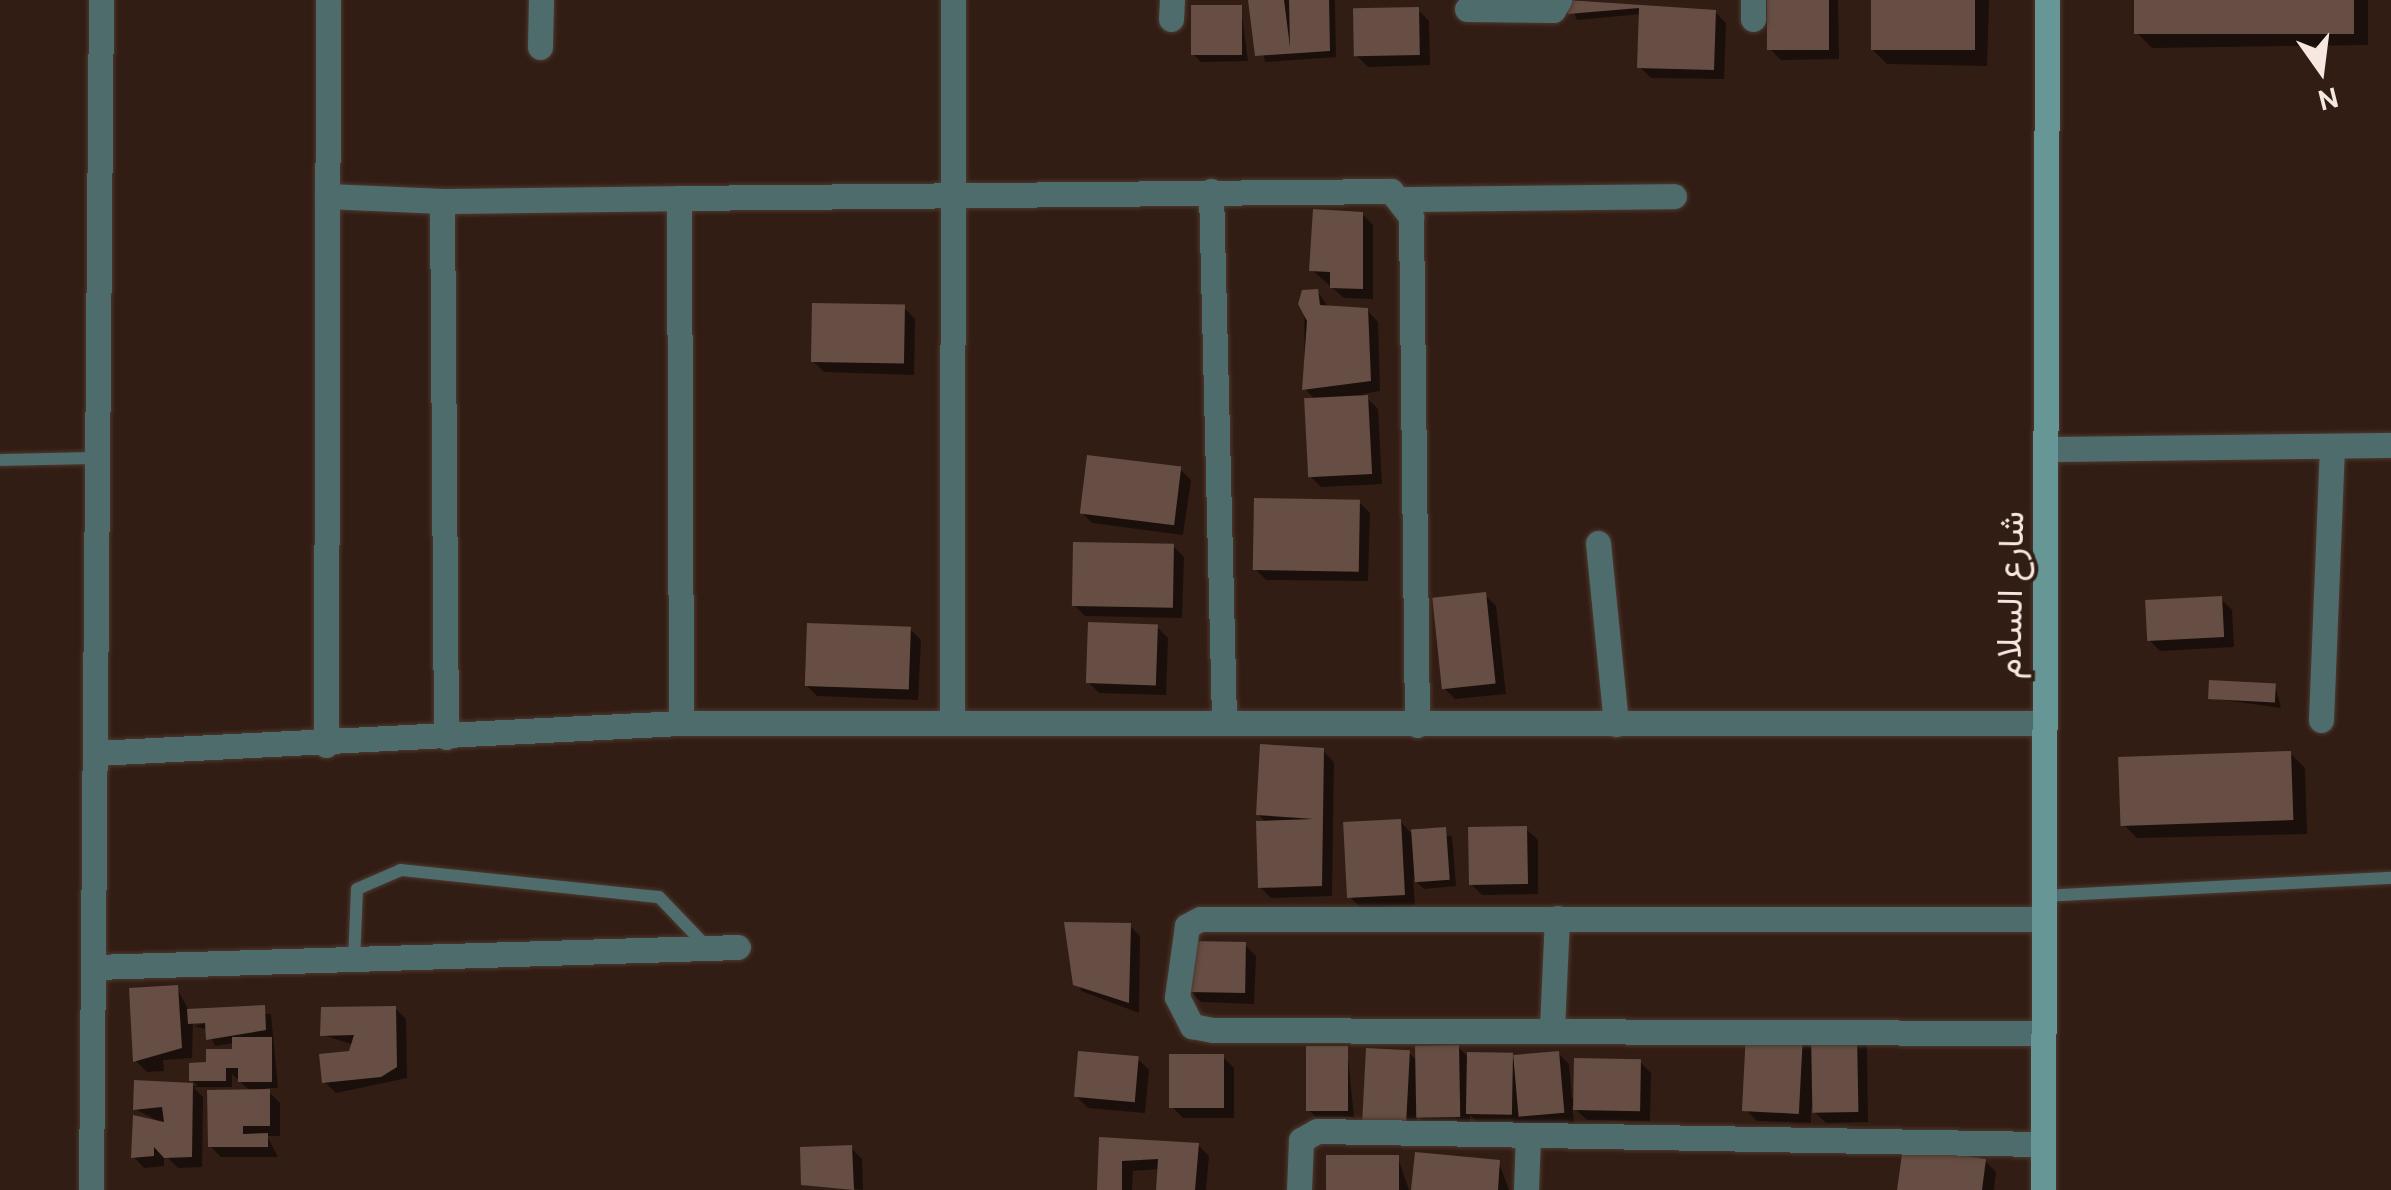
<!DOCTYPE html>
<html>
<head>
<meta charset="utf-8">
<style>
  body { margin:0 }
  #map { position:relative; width:2391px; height:1190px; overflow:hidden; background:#321d14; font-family:Cabin,Vazirmatn,sans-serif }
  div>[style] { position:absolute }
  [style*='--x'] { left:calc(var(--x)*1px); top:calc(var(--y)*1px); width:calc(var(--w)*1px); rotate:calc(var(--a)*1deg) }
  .shadow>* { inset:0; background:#0007 }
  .building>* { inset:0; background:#664e44; transform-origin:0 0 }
  .roads { filter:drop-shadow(0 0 2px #4d3931) drop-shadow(0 0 2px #4d3931) }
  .service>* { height:12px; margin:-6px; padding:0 6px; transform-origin:6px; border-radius:6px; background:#4f6c6c }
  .minor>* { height:25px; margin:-12.5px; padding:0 12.5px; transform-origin:12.5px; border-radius:12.5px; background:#4f6c6c }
  .secondary>* { height:25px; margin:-12.5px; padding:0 12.5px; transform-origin:12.5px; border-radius:12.5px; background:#669695 }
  span { translate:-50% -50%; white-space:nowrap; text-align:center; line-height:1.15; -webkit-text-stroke:8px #321d14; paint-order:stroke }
  .street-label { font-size:35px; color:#f6e7e1 }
  .north { position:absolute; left:2271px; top:20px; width:100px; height:100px; -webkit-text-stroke:8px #321d14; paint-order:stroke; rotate:166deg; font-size:28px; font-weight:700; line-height:40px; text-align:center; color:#f6e7e1 }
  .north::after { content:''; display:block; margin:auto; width:35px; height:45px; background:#f6e7e1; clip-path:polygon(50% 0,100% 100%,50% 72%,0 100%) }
</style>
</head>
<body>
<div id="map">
  <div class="shadow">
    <div style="clip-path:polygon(1251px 0,1335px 0,1336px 57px,1265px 62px)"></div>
    <div style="clip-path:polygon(1569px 0,1715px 12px,1726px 23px,1724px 79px,1651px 78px,1640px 67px,1642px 14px,1577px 20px)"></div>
    <div style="clip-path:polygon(1769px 0,1838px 0,1839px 59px,1781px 60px,1770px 49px)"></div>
    <div style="clip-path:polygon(1874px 0,1989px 0,1987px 66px,1887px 64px,1872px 49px)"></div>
    <div style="clip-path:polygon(2137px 0,2368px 0,2368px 45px,2152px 48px,2137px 33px)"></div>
    <div style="clip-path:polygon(1241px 8px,1248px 61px,1201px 62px,1194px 55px)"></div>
    <div style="clip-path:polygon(1418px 10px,1429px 21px,1430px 65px,1368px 67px,1357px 56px)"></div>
    <div style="clip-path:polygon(1362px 214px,1373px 225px,1373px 299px,1344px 298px,1312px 270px)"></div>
    <div style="clip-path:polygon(1317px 291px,1329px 308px,1367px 310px,1378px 322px,1380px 391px,1363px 394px,1378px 409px,1382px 484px,1321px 487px,1310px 476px,1316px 400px,1305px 389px,1304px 292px)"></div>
    <div style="clip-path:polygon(904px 308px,915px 319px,914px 375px,824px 372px,813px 361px)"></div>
    <div style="clip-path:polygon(1180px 469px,1191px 480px,1183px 535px,1092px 523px,1081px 512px)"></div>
    <div style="clip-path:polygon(1359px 502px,1370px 513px,1368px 581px,1266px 580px,1255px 569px)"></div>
    <div style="clip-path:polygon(1173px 546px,1184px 557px,1182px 618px,1085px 616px,1074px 605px)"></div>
    <div style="clip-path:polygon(1485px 595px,1496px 606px,1506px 694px,1455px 699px,1444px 688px)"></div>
    <div style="clip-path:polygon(2221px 599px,2232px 610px,2234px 647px,2160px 651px,2149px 640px)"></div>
    <div style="clip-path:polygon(1157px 627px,1168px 638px,1166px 695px,1099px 693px,1088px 682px)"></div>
    <div style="clip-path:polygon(910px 629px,921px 640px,918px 700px,817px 696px,806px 685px)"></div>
    <div style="clip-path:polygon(2275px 685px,2281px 708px,2210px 698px)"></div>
    <div style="clip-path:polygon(1323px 751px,1334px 762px,1332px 896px,1271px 898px,1260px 887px,1267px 824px,1258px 814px)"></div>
    <div style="clip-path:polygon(2290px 753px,2305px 768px,2307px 834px,2137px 838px,2122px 823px)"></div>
    <div style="clip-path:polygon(1400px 821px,1410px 832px,1452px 836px,1456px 886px,1424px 889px,1413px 878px,1415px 905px,1361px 908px,1350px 897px)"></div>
    <div style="clip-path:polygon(1526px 829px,1538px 840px,1538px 894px,1482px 895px,1471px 884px)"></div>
    <div style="clip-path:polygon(1068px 925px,1129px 925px,1140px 936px,1139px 1013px,1081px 991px)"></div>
    <div style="clip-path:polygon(1245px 945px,1256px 956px,1254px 1004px,1201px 1002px,1190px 991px)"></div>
    <div style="clip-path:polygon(177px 988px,189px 1011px,271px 1014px,278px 1088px,265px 1088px,280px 1103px,280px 1136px,267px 1136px,278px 1157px,221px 1157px,210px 1146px,251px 1092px,232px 1074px,232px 1087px,193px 1087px,203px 1097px,202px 1167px,178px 1168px,164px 1154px,164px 1166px,144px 1168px,134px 1157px,166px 1125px,135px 1109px,136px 1083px,198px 1086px,192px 1080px,234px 1051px,234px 1043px,215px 1046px,208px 1030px,194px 1026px,218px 1020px,193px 1021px,192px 1058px,163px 1060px,164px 1071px,147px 1072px,136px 1061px,132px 990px)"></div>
    <div style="clip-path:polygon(395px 1008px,406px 1019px,407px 1078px,336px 1093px,325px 1082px,354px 1045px,323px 1035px)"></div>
    <div style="clip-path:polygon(1856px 1035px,1867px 1046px,1868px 1122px,1826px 1123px,1811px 1108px,1811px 1123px,1757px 1121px,1746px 1110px,1802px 1038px,1814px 1050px)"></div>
    <div style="clip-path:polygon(1458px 1047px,1470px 1059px,1558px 1053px,1569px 1064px,1572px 1099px,1640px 1062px,1651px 1073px,1650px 1121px,1587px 1120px,1572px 1106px,1574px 1123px,1479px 1124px,1470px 1115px,1470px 1127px,1430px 1128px,1417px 1115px,1416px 1134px,1376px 1132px,1408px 1052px,1418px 1062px)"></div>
    <div style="clip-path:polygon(1347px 1048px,1354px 1117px,1316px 1117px,1309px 1110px)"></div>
    <div style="clip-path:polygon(1223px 1057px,1234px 1068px,1234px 1118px,1183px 1118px,1172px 1107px)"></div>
    <div style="clip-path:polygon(1138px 1059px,1149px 1070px,1145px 1113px,1088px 1108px,1076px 1096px)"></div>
    <div style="clip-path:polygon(1101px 1140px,1198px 1145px,1209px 1156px,1206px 1190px,1158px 1190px,1160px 1169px,1133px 1171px,1132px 1190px,1100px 1190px)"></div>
    <div style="clip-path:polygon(851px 1148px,862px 1159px,863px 1190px,804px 1184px)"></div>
    <div style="clip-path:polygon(1398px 1158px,1409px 1190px,1329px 1190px)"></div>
    <div style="clip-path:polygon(1985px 1161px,1996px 1172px,1994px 1190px,1900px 1190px)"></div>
    <div style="clip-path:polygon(1499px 1163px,1509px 1190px,1414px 1190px)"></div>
  </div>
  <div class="building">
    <div style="clip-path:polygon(1248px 0,1284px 0,1290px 47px,1289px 0,1329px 0,1330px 51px,1255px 56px)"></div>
    <div style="clip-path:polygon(1567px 0,1716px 10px,1714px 70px,1637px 68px,1639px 8px,1568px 14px)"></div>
    <div style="left:1767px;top:0;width:62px;height:50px"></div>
    <div style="left:1871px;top:0;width:104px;height:50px"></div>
    <div style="left:2134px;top:0;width:220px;height:34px"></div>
    <div style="left:1242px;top:5px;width:50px;height:51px;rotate:90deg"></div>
    <div style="left:1419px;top:7px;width:48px;height:66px;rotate:89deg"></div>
    <div style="clip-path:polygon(1313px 209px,1363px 212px,1363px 289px,1330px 288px,1330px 272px,1309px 271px)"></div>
    <div style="clip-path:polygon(1318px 289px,1320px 305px,1368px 308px,1371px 381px,1302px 390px,1307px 321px,1298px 304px,1302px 290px)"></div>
    <div style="left:812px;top:303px;width:93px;height:59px;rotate:1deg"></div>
    <div style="left:1368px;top:395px;width:79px;height:64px;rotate:87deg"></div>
    <div style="left:1087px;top:455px;width:95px;height:59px;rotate:7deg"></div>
    <div style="left:1254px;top:498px;width:106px;height:72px;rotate:1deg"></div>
    <div style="left:1073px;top:542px;width:101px;height:64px;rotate:1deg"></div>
    <div style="left:1486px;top:592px;width:92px;height:54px;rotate:84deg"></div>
    <div style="left:2222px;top:596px;width:41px;height:77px;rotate:87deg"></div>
    <div style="left:1088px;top:622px;width:70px;height:61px;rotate:2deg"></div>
    <div style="left:807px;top:623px;width:104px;height:63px;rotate:2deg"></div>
    <div style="left:2209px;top:680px;width:67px;height:19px;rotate:3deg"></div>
    <div style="clip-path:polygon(1260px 744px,1324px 748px,1322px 886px,1258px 888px,1256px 821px,1314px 819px,1256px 815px)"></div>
    <div style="left:2291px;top:751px;width:69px;height:173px;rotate:88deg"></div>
    <div style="left:1401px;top:819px;width:76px;height:58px;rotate:87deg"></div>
    <div style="left:1527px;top:826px;width:58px;height:59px;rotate:89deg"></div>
    <div style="left:1446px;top:827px;width:53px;height:35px;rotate:86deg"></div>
    <div style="clip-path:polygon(1064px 922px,1131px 923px,1129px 1003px,1073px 985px)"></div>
    <div style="left:1189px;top:941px;width:57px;height:51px;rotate:1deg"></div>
    <div style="clip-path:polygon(178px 985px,182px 1048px,133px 1062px,129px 988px)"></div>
    <div style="clip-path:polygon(265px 1005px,266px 1030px,206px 1040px,205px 1023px,188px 1024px,187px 1009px)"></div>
    <div style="clip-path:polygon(396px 1006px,397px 1067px,381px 1077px,322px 1083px,319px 1054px,349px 1051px,354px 1035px,320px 1036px,321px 1007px)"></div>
    <div style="left:1857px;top:1032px;width:80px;height:46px;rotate:89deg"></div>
    <div style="left:1746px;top:1033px;width:57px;height:78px;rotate:3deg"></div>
    <div style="clip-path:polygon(232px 1037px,272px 1037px,272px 1082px,238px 1082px,238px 1068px,226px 1068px,226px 1081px,189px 1081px,189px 1063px,206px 1062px,206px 1049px,232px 1049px)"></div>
    <div style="left:1459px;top:1045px;width:72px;height:44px;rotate:89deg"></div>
    <div style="left:1306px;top:1046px;width:42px;height:65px"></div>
    <div style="left:1366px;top:1048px;width:44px;height:74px;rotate:3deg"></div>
    <div style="left:1078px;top:1051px;width:61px;height:46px;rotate:5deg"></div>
    <div style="left:1559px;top:1051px;width:62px;height:46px;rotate:85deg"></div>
    <div style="left:1467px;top:1052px;width:46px;height:62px;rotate:1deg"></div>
    <div style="left:1224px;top:1054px;width:54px;height:55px;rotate:90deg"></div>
    <div style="left:1574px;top:1058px;width:67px;height:52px;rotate:1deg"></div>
    <div style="clip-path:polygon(134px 1080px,193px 1083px,192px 1157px,164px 1158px,154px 1147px,154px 1156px,131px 1158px,133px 1115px,164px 1122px,162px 1107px,133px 1110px)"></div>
    <div style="clip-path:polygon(270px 1089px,270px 1126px,243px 1126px,243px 1134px,268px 1133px,268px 1147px,208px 1147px,207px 1090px)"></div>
    <div style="clip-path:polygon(1099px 1137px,1199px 1143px,1195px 1190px,1156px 1190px,1158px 1159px,1122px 1161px,1122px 1190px,1097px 1190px)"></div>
    <div style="clip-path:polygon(852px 1145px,854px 1190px,801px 1185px,800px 1147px)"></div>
    <div style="clip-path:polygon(1903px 1147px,1986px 1159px,1982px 1190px,1897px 1190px)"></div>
    <div style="clip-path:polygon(1415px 1152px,1500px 1160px,1498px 1190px,1411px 1190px)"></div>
    <div style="left:1326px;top:1155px;width:73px;height:35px"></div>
  </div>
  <div class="roads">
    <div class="service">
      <div style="--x:0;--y:460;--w:98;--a:-1.2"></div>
      <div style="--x:2044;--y:896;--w:347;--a:-3"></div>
      <div style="--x:354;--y:961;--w:72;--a:-87.6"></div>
      <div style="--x:357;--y:889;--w:48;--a:-23.4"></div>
      <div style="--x:401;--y:870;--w:259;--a:6"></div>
      <div style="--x:659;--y:897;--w:68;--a:46.2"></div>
    </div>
    <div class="minor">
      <div style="--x:1753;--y:0;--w:19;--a:90"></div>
      <div style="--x:1467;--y:9;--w:86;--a:0.7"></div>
      <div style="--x:1553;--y:10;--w:12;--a:-59"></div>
      <div style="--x:1171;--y:19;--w:19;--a:-87"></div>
      <div style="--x:540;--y:47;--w:47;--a:-88.8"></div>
      <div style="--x:1211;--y:191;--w:530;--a:88.59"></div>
      <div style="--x:327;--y:196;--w:115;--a:2.5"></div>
      <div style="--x:442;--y:201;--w:536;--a:89.57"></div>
      <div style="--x:1401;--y:199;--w:273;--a:-0.6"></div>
      <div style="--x:442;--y:201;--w:237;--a:-0.7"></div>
      <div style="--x:2047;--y:449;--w:344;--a:-0.7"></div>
      <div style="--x:1598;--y:543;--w:182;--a:84.3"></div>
      <div style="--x:952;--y:720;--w:720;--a:-89.92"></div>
      <div style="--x:2321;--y:720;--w:274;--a:-87.7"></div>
      <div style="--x:681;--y:723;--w:525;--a:-90.22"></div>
      <div style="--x:679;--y:198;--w:712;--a:-0.56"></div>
      <div style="--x:1391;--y:191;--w:33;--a:52"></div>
      <div style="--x:1411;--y:217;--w:508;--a:89.32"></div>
      <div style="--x:326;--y:745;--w:745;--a:-89.85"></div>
      <div style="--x:96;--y:753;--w:586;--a:-2.94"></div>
      <div style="--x:681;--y:723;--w:1362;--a:0"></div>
      <div style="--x:2043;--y:919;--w:843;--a:180"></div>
      <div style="--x:1200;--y:919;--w:15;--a:152"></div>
      <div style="--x:1187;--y:926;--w:72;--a:98"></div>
      <div style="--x:1177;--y:997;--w:33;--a:63"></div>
      <div style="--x:1192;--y:1026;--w:21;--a:11"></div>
      <div style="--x:1213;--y:1030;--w:830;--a:0.21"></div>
      <div style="--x:95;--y:967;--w:643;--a:-1.78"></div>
      <div style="--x:1552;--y:1028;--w:110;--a:-87.4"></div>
      <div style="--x:91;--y:1190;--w:1190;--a:-89.52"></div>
      <div style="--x:1299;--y:1190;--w:50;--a:-87.7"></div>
      <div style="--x:1301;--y:1140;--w:18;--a:-29"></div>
      <div style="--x:1317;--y:1131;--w:726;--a:1.03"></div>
      <div style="--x:1526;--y:1190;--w:55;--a:-87.9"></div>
    </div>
    <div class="secondary">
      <div style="--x:2043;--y:1190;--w:1190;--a:-89.81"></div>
    </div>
  </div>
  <div class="street-label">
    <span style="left:2010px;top:595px;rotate:-89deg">شارع السلام</span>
  </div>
  <div class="north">N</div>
</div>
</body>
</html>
